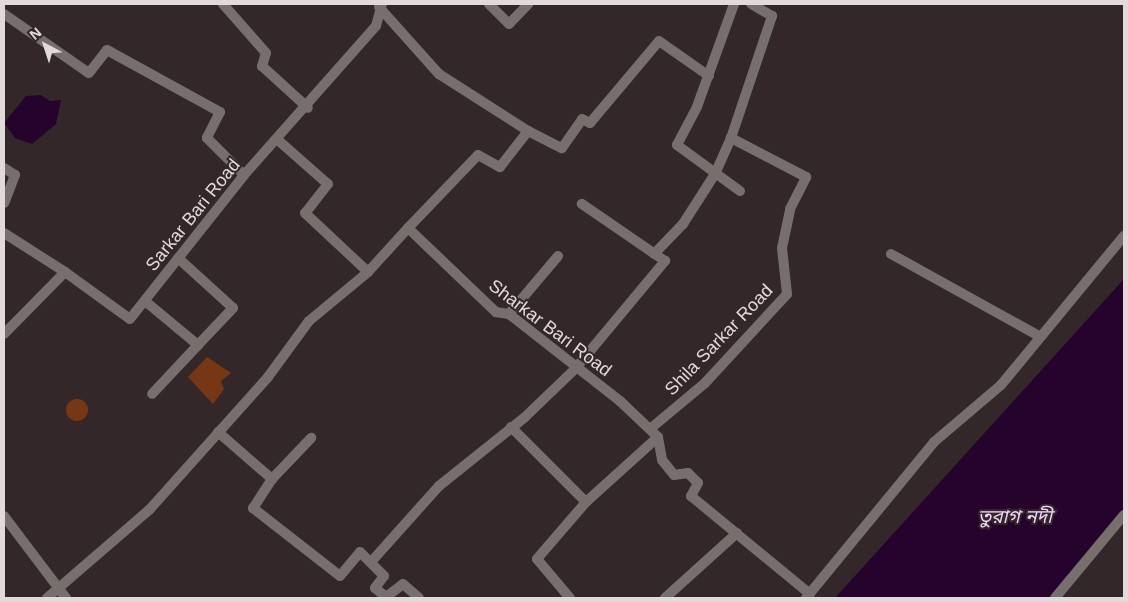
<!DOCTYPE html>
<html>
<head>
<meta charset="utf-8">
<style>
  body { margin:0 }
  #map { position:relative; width:1128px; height:602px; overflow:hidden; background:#34272a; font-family:Helvetica,"Noto Sans Bengali",sans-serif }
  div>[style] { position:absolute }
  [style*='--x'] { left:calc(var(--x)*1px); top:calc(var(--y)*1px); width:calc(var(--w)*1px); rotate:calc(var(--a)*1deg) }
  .green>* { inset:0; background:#763814 }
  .round { border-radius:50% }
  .water>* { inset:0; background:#25032d }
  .minor>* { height:10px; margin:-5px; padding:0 5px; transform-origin:5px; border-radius:5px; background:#766f6e }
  span { translate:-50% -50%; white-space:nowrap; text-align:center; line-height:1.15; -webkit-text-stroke:4px #34272a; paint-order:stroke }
  .street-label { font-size:18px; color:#e2d9db }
  .water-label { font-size:19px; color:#f0d5f8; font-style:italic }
  .frame { position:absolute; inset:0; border:5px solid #e2d9db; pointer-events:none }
  .north { position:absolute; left:20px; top:20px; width:50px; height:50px; -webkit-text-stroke:4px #34272a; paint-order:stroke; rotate:320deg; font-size:14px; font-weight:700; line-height:20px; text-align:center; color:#e2d9db }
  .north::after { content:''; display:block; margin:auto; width:18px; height:22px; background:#e2d9db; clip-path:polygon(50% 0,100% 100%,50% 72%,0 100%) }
</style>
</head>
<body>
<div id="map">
  <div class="green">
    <div style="clip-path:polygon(207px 357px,231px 373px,221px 381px,224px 389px,213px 404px,188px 377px)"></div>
    <div class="round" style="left:66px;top:399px;width:22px;height:22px"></div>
  </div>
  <div class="water">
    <div style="clip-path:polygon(41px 95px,50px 101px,61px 100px,56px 124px,32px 144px,15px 138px,4px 123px,26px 96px)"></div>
    <div style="clip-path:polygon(1124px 279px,1124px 510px,1051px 598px,835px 598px)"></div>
  </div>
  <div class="minor">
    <div style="--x:223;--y:4;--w:65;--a:48.7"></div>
    <div style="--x:266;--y:53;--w:14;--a:107"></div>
    <div style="--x:262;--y:66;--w:62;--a:42.4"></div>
    <div style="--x:489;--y:4;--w:28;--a:45"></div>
    <div style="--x:509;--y:24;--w:28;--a:-46"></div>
    <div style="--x:734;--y:4;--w:109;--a:109.8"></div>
    <div style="--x:697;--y:107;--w:43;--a:117.8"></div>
    <div style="--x:677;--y:145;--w:78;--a:36.1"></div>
    <div style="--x:379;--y:7;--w:90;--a:48.2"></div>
    <div style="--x:439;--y:74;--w:106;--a:32.6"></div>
    <div style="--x:4;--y:14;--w:103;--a:34.8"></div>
    <div style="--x:89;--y:73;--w:29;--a:-52"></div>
    <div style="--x:107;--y:50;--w:129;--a:28.8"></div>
    <div style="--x:220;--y:112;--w:29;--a:117"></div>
    <div style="--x:207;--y:138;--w:52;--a:45"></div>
    <div style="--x:279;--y:141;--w:65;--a:41.3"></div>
    <div style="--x:328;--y:184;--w:37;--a:128"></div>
    <div style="--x:305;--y:213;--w:86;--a:43.1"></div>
    <div style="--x:4;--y:168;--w:13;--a:32"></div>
    <div style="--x:15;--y:175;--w:30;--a:111"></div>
    <div style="--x:408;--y:228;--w:101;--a:-46.2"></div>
    <div style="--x:478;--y:155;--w:25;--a:29"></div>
    <div style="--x:500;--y:167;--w:46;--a:-52.1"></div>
    <div style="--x:528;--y:131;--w:38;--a:27"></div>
    <div style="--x:562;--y:148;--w:35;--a:-55"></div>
    <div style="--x:582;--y:119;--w:9;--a:27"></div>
    <div style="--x:590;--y:123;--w:107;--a:-49.9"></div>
    <div style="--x:659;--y:41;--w:61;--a:35"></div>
    <div style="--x:4;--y:233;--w:72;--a:32.6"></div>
    <div style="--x:654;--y:254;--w:42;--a:-46"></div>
    <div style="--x:683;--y:224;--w:59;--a:-57.4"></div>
    <div style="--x:715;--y:174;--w:39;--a:-66"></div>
    <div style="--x:731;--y:138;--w:129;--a:-71.4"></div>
    <div style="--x:772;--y:16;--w:24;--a:-150"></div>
    <div style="--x:891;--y:254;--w:169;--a:29"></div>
    <div style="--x:178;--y:258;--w:74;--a:42.3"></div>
    <div style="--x:233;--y:308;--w:51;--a:133.4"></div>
    <div style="--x:145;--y:301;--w:69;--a:39.7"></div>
    <div style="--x:198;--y:345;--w:67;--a:133.2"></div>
    <div style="--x:509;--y:314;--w:76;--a:-49.8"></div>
    <div style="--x:4;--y:334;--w:87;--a:-45.5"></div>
    <div style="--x:65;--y:272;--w:80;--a:35.9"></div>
    <div style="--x:130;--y:319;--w:184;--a:-51.6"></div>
    <div style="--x:244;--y:175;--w:199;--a:-48.5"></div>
    <div style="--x:376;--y:26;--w:23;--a:-75"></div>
    <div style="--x:511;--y:427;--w:106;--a:45"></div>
    <div style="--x:586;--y:502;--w:75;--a:130.7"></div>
    <div style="--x:537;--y:559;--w:51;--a:49.8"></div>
    <div style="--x:650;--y:429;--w:72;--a:-39.9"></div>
    <div style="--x:705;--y:383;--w:121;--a:-47.3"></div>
    <div style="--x:787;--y:294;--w:46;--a:-96.2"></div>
    <div style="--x:782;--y:248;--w:40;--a:-78"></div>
    <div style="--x:790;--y:209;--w:36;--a:-63"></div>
    <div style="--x:806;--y:177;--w:85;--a:-152.5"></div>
    <div style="--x:218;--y:432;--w:72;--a:41"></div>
    <div style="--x:272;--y:479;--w:35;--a:123"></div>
    <div style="--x:253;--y:508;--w:110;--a:38"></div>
    <div style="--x:340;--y:576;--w:31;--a:-50"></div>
    <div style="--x:360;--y:552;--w:34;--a:45"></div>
    <div style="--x:384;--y:576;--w:15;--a:127"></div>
    <div style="--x:375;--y:588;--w:14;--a:39"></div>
    <div style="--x:386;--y:597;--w:21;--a:-37"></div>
    <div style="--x:403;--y:584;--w:21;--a:41"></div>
    <div style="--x:272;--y:479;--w:57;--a:-46.4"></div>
    <div style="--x:586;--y:502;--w:97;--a:-42.1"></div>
    <div style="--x:4;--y:516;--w:103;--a:52.9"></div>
    <div style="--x:371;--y:562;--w:102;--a:-48.2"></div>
    <div style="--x:439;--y:486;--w:110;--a:-38.7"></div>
    <div style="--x:525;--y:417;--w:69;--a:-43.8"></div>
    <div style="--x:575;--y:369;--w:141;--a:-50.2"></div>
    <div style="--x:665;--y:261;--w:101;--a:-145.5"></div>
    <div style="--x:47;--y:598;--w:136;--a:-40.8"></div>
    <div style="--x:150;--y:509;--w:177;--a:-48.2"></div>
    <div style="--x:268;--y:377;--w:69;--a:-53.8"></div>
    <div style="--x:309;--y:321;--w:77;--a:-39.7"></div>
    <div style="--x:368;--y:272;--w:59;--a:-47.7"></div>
    <div style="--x:408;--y:228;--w:122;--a:43.7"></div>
    <div style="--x:496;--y:312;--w:13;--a:9"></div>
    <div style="--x:509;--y:314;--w:141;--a:38.1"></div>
    <div style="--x:620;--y:401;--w:52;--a:43.5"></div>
    <div style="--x:658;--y:437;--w:23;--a:80"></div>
    <div style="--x:662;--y:460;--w:19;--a:51"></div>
    <div style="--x:674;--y:475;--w:14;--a:-8"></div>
    <div style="--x:688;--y:473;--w:14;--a:45"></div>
    <div style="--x:698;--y:483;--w:15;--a:118"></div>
    <div style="--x:691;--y:496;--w:154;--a:39.5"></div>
    <div style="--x:665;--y:598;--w:97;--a:-42.1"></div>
    <div style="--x:806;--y:598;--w:202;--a:-50.6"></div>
    <div style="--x:934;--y:442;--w:88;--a:-40.4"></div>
    <div style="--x:1001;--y:385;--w:193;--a:-50.5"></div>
    <div style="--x:1055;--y:598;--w:108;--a:-50.3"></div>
  </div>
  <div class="street-label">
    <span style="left:193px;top:215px;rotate:-51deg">Sarkar Bari Road</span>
    <span style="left:550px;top:328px;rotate:37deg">Sharkar Bari Road</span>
    <span style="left:719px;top:340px;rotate:-46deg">Shila Sarkar Road</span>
  </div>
  <div class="water-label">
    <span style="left:1015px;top:517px">তুরাগ নদী</span>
  </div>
  <div class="frame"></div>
  <div class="north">N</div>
</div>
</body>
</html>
